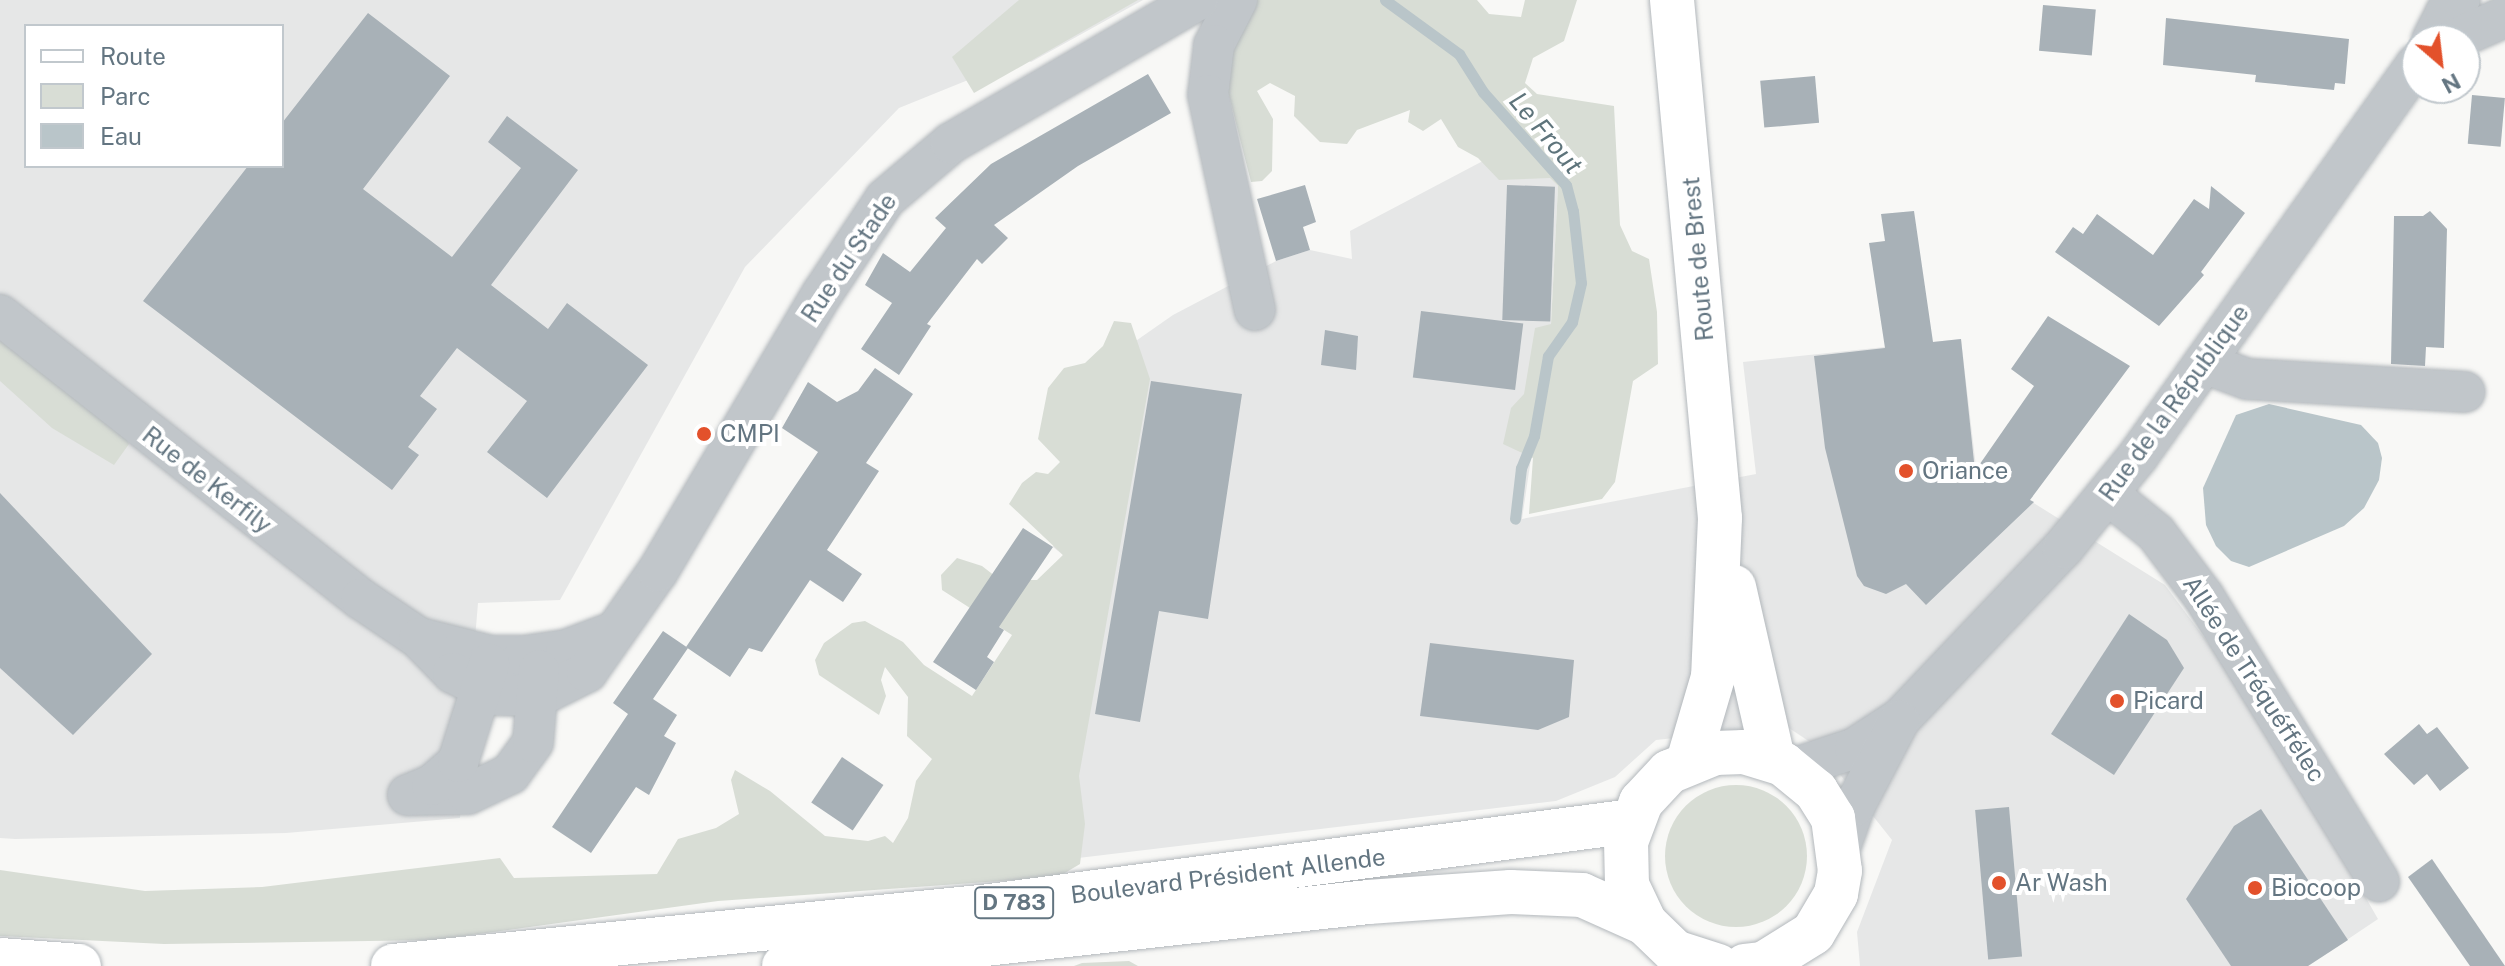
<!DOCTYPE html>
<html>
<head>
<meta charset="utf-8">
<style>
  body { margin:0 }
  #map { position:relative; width:2505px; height:966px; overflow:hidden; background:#f8f8f6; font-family:"Public Sans",sans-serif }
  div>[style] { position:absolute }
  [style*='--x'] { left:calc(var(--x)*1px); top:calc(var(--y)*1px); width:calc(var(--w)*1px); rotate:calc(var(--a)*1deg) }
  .built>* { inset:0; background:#e6e7e7 }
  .green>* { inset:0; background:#d8ddd5 }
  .round { border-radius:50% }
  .water>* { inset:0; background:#b9c5c9 }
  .stream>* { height:11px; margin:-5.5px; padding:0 5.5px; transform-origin:5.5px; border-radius:5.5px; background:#b9c5c9 }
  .building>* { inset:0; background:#a8b1b7; transform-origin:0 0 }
  .roads { filter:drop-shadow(0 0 2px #b3b8bc) drop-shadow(0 0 2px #b3b8bc) }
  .minor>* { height:40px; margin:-20px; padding:0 20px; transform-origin:20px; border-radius:20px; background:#c1c6ca }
  .major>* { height:44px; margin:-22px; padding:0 22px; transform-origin:22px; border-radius:22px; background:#fff }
  .dots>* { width:22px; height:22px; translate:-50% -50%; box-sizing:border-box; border:4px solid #fff; border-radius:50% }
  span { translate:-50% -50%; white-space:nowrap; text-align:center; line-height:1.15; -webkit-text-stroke:8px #fff; paint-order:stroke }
  .shield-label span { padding:2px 6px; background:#fff; border:2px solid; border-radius:6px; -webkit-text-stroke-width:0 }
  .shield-label { font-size:22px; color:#637581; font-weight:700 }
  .street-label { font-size:24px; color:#637581 }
  .poi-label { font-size:24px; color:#637581 }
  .left { translate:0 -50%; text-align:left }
  .water-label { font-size:26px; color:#5e747b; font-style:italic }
  .legend { position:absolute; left:24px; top:24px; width:260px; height:144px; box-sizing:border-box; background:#fff; border:2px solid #c1c8cd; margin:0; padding:10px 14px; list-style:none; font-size:24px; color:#637581 }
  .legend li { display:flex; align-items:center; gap:16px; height:40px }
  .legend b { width:40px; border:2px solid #c1c8cd }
  .north { position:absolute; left:2401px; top:24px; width:80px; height:80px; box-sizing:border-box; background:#fff; border:2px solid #c1c8cd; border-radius:50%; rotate:152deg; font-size:22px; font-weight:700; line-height:32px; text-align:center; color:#637581 }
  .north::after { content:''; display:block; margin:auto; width:28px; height:36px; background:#e3512b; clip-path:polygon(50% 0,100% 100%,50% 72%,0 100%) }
</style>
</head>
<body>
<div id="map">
  <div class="built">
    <div style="clip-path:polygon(evenodd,0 0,1143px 0,1031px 62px,1022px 58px,899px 108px,745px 267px,560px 600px,478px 603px,460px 818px,286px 833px,15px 839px,0 838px,0 0,26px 26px,282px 26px,282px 166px,26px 166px,26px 26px)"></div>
    <div style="clip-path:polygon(1517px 143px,1558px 186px,1551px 324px,1522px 519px,1756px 474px,1743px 362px,1961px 339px,1976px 467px,2165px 585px,2261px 714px,2378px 919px,2308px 966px,1860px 966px,1857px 932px,1892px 840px,1819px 748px,1786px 726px,1656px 740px,1615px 777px,1556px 801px,1011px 866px,1012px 635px,1063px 555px,1053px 547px,1069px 493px,1130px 345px,1173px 315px,1276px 261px,1310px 250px,1352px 259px,1350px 231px)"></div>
  </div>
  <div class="green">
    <div style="clip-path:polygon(1019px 0,1138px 0,974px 93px,952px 57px)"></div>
    <div style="clip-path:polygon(1256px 0,1477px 0,1489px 14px,1521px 17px,1525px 0,1577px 0,1564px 41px,1533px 58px,1525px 83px,1537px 94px,1614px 106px,1620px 225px,1632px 251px,1649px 259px,1657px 312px,1658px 364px,1633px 381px,1615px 482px,1602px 499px,1529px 514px,1533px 458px,1503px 444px,1511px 408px,1524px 394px,1535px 328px,1551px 324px,1558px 186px,1550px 178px,1499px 180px,1478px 158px,1458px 147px,1441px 119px,1423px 131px,1408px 122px,1410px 110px,1357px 130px,1347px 144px,1320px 142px,1294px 116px,1295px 96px,1270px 83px,1257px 91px,1273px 119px,1272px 171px,1262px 181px,1251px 182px,1227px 88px,1237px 23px)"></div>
    <div style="clip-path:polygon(0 313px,115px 419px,129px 444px,114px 465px,52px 428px,0 381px)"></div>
    <div style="clip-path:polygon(1114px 321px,1131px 323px,1150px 379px,1079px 776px,1085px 824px,1080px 864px,1058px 877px,718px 901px,435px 940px,164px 944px,0 936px,0 870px,145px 891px,262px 887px,500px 858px,514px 878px,657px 874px,678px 839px,716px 828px,739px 814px,731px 780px,735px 770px,770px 791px,825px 836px,868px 841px,885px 836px,893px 843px,908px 818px,916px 781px,932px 759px,907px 736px,908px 697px,885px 667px,881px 680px,886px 696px,879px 715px,819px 675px,815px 660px,824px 643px,852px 623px,865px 621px,903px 642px,924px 665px,972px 696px,1012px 635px,942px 590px,941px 575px,957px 558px,982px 566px,1013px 590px,1020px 580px,1037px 580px,1063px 555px,1009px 504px,1022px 483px,1036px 472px,1048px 474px,1060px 462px,1038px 439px,1048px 388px,1064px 368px,1085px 363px,1103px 346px)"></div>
    <div class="round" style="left:1665px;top:785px;width:142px;height:142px"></div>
    <div style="clip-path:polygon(1129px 961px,1138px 966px,1074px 966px,1082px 963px)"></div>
  </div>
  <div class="water">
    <div style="clip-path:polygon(2269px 404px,2361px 425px,2378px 443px,2382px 458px,2379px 480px,2364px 508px,2344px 526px,2249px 567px,2231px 561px,2216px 546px,2206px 525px,2203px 488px,2236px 415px)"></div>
  </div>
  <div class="stream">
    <div style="--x:1385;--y:0;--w:92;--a:36.1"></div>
    <div style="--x:1459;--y:54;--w:45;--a:57.7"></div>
    <div style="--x:1483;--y:92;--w:125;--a:48.3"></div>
    <div style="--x:1566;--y:185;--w:27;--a:75"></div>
    <div style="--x:1573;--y:211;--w:72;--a:83.7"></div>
    <div style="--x:1581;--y:283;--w:40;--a:103"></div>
    <div style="--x:1572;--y:322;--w:42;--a:125.2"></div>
    <div style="--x:1548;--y:356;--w:81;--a:99.9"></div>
    <div style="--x:1534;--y:436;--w:35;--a:112"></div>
    <div style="--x:1521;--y:468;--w:51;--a:96.7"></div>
  </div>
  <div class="building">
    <div style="left:2043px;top:5px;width:53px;height:46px;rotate:5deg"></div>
    <div style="clip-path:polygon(368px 13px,450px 76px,363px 189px,452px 257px,521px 168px,488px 142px,507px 116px,578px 170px,491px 285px,548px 329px,567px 303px,648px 365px,547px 498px,487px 452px,527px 401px,457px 348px,420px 396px,437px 409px,408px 447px,419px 455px,392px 490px,143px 301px,248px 166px,282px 166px,282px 123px)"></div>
    <div style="clip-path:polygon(2166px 18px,2349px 39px,2345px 84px,2335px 83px,2334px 90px,2255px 82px,2256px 75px,2163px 65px)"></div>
    <div style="clip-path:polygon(1148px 74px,1171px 113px,1078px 166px,994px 225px,1008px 238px,982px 264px,977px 259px,927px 324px,931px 326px,899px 375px,861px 349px,892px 303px,865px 285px,883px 253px,910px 272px,946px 228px,935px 218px,991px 164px)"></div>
    <div style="left:1815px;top:76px;width:47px;height:55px;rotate:85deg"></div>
    <div style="left:2472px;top:95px;width:33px;height:49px;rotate:5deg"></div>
    <div style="clip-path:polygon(1305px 185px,1316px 222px,1303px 227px,1310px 250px,1276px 261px,1257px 199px)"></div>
    <div style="left:1507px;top:185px;width:48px;height:135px;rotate:2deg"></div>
    <div style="clip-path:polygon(2211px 186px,2245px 213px,2201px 272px,2204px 275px,2159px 326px,2055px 252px,2073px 227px,2083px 234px,2097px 214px,2153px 255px,2194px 199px,2209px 209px)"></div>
    <div style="clip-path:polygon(1914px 211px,1933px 342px,1961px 339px,1975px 471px,2034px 386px,2011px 369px,2048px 316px,2130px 366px,2030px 500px,2034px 502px,1926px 605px,1906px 584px,1886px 594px,1864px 586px,1857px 576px,1825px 448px,1814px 356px,1885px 348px,1869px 243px,1885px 241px,1881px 214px)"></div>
    <div style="clip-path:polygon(2430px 211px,2447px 229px,2444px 348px,2426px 347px,2425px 366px,2391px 364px,2394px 216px,2423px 216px)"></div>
    <div style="left:1421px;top:311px;width:103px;height:67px;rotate:7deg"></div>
    <div style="clip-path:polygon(1325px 330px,1358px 336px,1356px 370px,1321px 365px)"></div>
    <div style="clip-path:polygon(875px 368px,913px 394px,866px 463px,879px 471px,827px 550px,862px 574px,843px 602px,810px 580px,762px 652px,749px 648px,730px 677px,686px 647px,818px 452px,782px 428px,808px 382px,837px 402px,858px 391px)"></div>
    <div style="clip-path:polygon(1151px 381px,1242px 394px,1208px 619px,1159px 611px,1140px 722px,1095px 714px)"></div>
    <div style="clip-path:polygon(0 493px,152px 654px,73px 735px,0 668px)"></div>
    <div style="clip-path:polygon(1023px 528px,1053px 547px,999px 627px,1004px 630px,987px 657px,994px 662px,976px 690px,933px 662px)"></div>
    <div style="clip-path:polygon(2129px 614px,2167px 640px,2184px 668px,2114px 775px,2051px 734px)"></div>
    <div style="clip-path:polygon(663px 631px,688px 648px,653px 699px,677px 715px,664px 736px,676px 743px,649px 795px,636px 787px,591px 853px,552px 827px,628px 714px,613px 703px)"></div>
    <div style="clip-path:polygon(1430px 643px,1574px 660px,1569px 717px,1538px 730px,1420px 716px)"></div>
    <div style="clip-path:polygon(2419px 724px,2427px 734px,2437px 727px,2469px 768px,2440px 791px,2427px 774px,2414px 785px,2384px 754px)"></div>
    <div style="left:842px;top:757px;width:50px;height:55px;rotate:34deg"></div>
    <div style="left:2009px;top:807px;width:150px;height:34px;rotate:85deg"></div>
    <div style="clip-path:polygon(2261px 809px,2348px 940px,2308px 966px,2231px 966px,2186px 899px,2234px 826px)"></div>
    <div style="clip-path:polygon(2432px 859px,2505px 966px,2470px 966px,2408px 877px)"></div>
  </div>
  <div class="roads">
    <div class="minor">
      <div style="--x:1237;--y:0;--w:51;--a:117.1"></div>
      <div style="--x:1214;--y:45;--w:50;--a:96.8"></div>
      <div style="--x:1208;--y:95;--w:220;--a:77.7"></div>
      <div style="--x:2432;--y:40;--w:31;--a:-63"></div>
      <div style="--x:2446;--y:12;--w:18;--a:-41"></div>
      <div style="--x:2453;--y:40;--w:57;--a:-23.9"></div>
      <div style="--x:0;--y:315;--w:459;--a:38.2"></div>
      <div style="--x:361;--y:599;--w:70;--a:33.9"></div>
      <div style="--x:419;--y:638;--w:74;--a:14"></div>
      <div style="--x:491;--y:656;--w:33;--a:0"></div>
      <div style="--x:524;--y:656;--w:42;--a:-8.1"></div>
      <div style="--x:566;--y:650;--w:51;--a:-20.6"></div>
      <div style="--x:2204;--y:363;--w:46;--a:20.4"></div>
      <div style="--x:2247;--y:379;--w:218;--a:3.4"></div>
      <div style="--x:2108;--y:494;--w:62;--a:39.1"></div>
      <div style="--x:2156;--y:533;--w:80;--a:53.1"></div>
      <div style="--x:2204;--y:597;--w:334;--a:58.4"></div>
      <div style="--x:419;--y:638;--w:49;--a:45.8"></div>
      <div style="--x:453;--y:673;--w:50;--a:26.1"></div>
      <div style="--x:498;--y:695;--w:41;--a:1.4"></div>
      <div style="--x:539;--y:696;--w:54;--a:-26.6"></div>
      <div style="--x:587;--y:672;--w:123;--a:-54.9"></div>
      <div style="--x:658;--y:571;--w:322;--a:-59.4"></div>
      <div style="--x:822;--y:294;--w:114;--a:-56.4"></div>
      <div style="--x:885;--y:199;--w:87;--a:-40.3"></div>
      <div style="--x:951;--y:143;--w:285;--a:-30.1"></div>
      <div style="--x:1792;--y:769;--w:66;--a:-18.4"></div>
      <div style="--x:1855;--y:748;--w:55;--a:-33.1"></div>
      <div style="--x:1901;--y:718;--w:235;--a:-46.4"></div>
      <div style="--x:2063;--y:548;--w:119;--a:-50.8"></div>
      <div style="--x:2138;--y:456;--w:481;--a:-54.6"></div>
      <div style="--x:408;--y:795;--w:60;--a:-1"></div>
      <div style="--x:468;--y:794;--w:47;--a:-25.5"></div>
      <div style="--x:510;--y:774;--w:39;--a:-54"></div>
      <div style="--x:533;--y:742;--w:72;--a:-85.2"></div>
      <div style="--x:408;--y:795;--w:26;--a:-23"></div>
      <div style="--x:432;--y:785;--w:35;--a:-41"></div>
      <div style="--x:458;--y:762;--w:103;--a:-72.4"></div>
      <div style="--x:1840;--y:848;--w:46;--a:-70.8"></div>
      <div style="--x:1855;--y:805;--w:95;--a:-62.4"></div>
    </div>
    <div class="major">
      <div style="--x:1672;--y:0;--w:520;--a:84.71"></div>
      <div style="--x:1720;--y:518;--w:159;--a:92.5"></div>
      <div style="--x:1713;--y:677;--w:89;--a:106.4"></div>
      <div style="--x:1734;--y:587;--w:176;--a:77.2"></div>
      <div style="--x:0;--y:960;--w:79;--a:4.3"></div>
      <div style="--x:393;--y:966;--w:600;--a:-5.74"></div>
      <div style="--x:990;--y:906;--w:648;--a:-7.54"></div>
      <div style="--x:784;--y:966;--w:587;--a:-6.25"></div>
      <div style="--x:1368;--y:902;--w:143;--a:-4"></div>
      <div style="--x:1511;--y:892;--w:71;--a:2.4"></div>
      <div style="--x:1582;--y:895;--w:69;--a:24"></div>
      <div style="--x:1718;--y:966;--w:45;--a:-162"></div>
      <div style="--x:1675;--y:952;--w:42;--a:-136"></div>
      <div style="--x:1645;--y:923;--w:42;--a:-115.3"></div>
      <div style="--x:1627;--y:885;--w:43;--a:-91.3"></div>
      <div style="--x:1626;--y:842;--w:43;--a:-69.4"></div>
      <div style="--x:1641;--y:802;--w:41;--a:-47"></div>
      <div style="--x:1669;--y:772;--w:50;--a:-22.4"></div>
      <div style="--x:1715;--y:753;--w:29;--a:-2"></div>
      <div style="--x:1744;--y:752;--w:41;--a:17.1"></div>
      <div style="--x:1783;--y:764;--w:43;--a:39.3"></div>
      <div style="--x:1816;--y:791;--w:32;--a:58"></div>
      <div style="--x:1833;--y:818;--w:53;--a:82.5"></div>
      <div style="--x:1840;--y:871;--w:23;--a:100"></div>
      <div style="--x:1836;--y:894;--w:45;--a:120.5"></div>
      <div style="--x:1813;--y:933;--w:59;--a:148.2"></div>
      <div style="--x:1763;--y:964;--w:18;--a:174"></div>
    </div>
  </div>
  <div class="dots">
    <div style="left:704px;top:434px;background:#e3512b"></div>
    <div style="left:1906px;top:471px;background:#e3512b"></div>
    <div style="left:2117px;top:701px;background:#e3512b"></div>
    <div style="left:1999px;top:883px;background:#e3512b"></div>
    <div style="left:2255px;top:888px;background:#e3512b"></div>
  </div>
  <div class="shield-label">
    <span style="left:1014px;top:903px">D 783</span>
  </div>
  <div class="street-label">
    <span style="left:849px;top:258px;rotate:-56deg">Rue du Stade</span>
    <span style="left:1698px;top:259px;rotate:-95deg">Route de Brest</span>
    <span style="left:2174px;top:403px;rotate:-54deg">Rue de la République</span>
    <span style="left:207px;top:480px;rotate:38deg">Rue de Kerfily</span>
    <span style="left:2254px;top:679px;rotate:57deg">Allée de Tréquéffélec</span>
    <span style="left:1228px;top:876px;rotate:-7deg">Boulevard Président Allende</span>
  </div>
  <div class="poi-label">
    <span class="left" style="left:720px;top:434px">CMPI</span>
    <span class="left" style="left:1922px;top:471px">Oriance</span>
    <span class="left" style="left:2133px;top:701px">Picard</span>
    <span class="left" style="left:2015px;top:883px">Ar Wash</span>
    <span class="left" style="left:2271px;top:888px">Biocoop</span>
  </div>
  <div class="water-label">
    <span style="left:1546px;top:133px;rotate:50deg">Le Frout</span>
  </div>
  <ul class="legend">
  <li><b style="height:10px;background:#fff"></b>Route</li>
  <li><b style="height:22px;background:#d8ddd5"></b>Parc</li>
  <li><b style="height:22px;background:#b9c5c9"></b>Eau</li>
  </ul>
  <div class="north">N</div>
</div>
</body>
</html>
